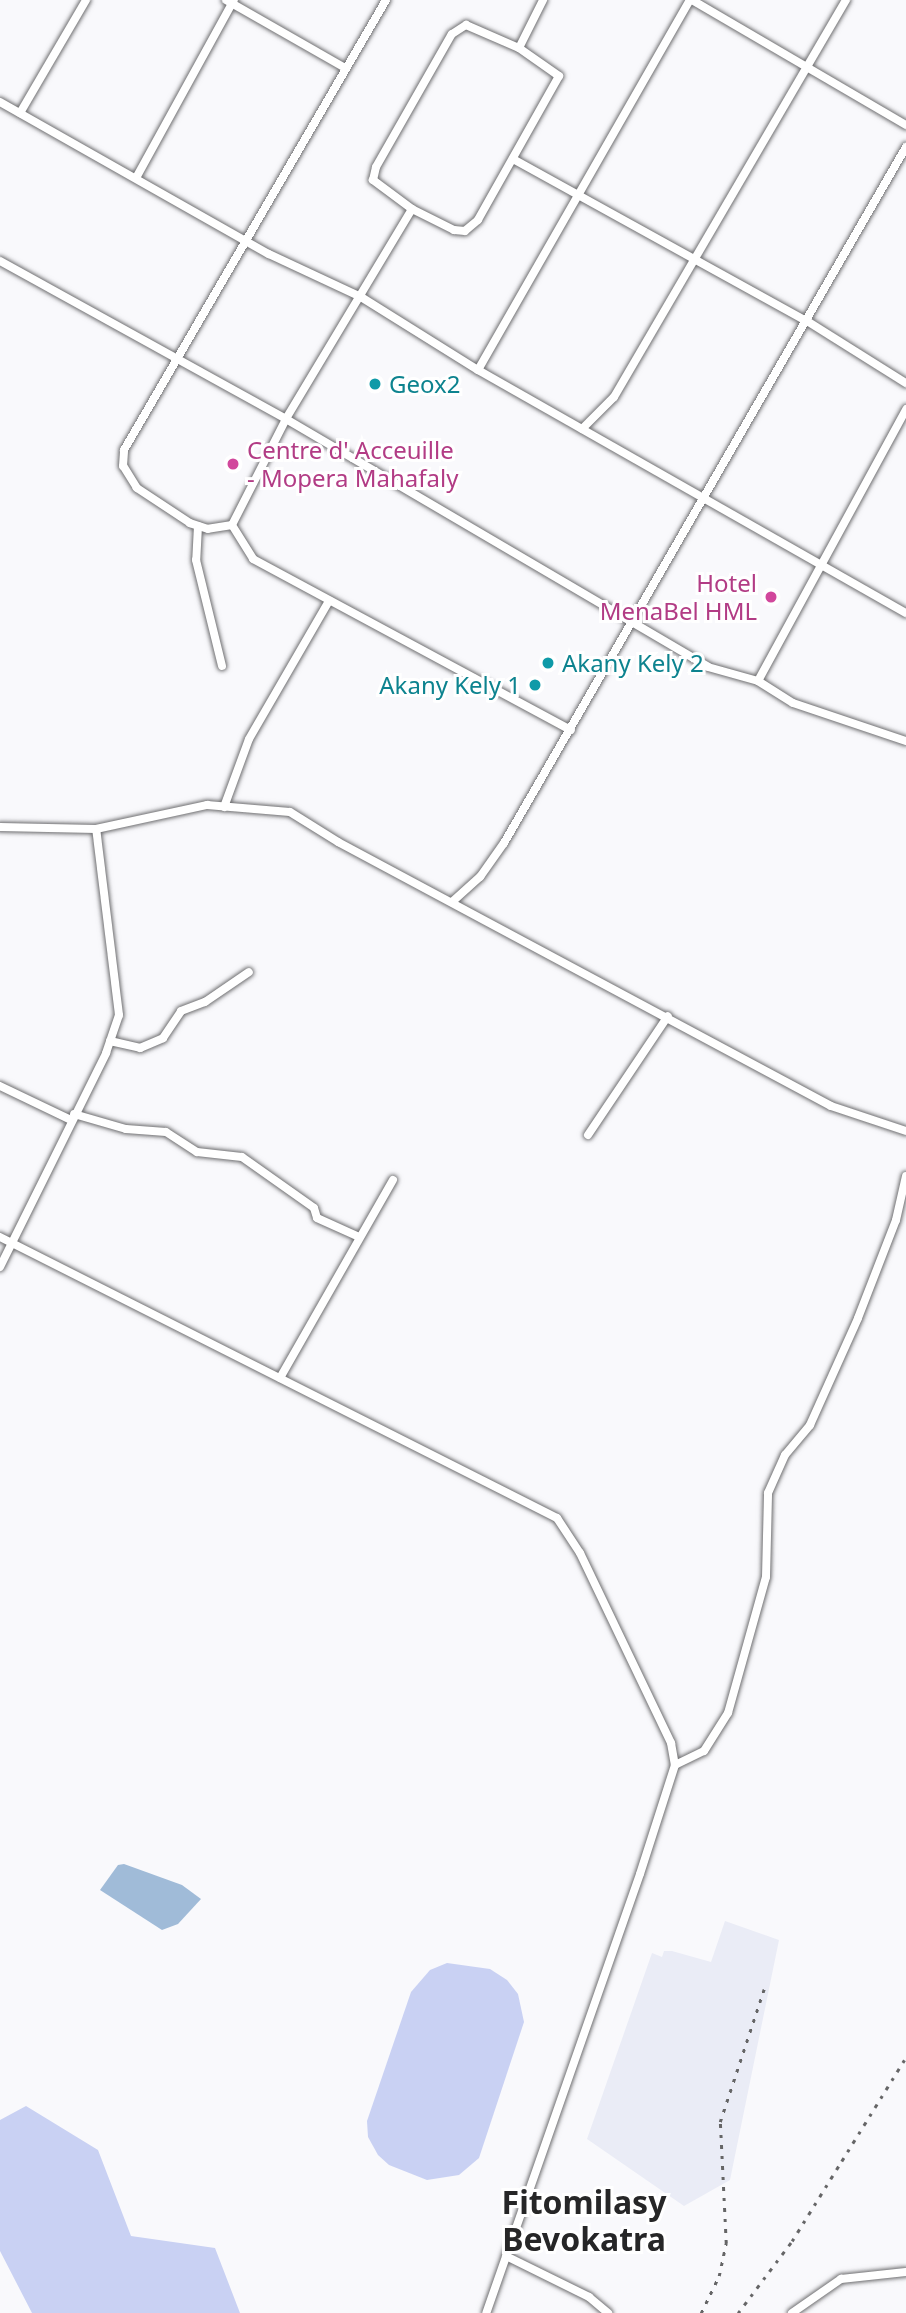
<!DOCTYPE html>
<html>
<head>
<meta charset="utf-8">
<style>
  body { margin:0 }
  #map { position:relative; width:906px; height:2313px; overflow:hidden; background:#f9f9fc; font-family:"Noto Sans",sans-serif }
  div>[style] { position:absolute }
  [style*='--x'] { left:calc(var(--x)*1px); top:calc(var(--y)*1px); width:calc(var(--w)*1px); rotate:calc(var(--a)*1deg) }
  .built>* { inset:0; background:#eaecf6 }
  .green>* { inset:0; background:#c9d1f3 }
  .water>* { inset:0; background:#a0bbd8 }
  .roads { filter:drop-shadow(0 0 2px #6f6f71) drop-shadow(0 0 2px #6f6f71) }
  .street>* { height:8px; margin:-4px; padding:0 4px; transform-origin:4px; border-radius:4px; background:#fff }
  .rail>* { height:2.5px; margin-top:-1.25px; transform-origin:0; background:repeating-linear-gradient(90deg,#656566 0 3.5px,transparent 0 10.5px) }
  .dots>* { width:19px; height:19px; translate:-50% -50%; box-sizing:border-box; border:4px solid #fff; border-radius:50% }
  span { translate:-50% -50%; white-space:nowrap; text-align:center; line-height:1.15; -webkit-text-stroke:6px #fff; paint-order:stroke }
  .culture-label { font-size:24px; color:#0d838f }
  .left { translate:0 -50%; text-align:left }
  .right { translate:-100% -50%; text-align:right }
  .hotel-label { font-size:24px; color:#b23c85 }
  .district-label { font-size:32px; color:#262627; font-weight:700 }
</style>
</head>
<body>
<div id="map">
  <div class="built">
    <div style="clip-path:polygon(725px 1921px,779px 1940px,730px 2180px,684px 2206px,587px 2139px,652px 1953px,662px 1957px,664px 1951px,672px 1951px,711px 1962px)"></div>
  </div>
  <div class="green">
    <div style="clip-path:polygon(447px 1963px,490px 1969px,507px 1980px,518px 1994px,524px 2022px,479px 2158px,459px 2175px,427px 2180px,389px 2165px,378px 2155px,368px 2137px,367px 2121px,411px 1992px,430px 1970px)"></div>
    <div style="clip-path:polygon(26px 2106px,98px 2150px,131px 2236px,215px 2248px,240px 2313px,32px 2313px,0 2251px,0 2120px)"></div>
  </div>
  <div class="water">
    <div style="clip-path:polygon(124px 1864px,182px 1885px,201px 1899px,178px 1924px,162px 1930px,100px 1890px,118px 1865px)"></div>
  </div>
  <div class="roads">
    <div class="street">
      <div style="--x:226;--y:0;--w:137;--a:29.7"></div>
      <div style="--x:692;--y:0;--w:248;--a:30.3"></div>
      <div style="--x:466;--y:25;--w:58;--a:23.5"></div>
      <div style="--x:519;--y:48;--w:49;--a:35"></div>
      <div style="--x:559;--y:76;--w:165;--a:119.4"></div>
      <div style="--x:478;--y:220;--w:17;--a:140"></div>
      <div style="--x:465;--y:231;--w:11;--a:-175"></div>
      <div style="--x:454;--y:230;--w:47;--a:-153.4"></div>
      <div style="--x:412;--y:209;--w:49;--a:-143.4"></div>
      <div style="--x:373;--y:180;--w:13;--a:-77"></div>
      <div style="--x:376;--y:167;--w:153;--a:-60.3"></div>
      <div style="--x:452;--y:34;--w:17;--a:-33"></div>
      <div style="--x:519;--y:48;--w:54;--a:-63.4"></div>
      <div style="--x:0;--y:102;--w:309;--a:29.5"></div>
      <div style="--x:269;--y:254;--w:102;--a:25.1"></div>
      <div style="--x:361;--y:297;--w:138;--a:32"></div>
      <div style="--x:478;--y:370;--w:492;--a:29.6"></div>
      <div style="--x:20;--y:113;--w:131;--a:-59.7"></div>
      <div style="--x:513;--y:159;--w:336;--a:28.9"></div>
      <div style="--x:807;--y:321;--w:117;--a:32.1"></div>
      <div style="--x:136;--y:178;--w:203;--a:-61.2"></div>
      <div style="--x:412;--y:209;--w:245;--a:121"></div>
      <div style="--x:286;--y:419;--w:119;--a:117"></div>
      <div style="--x:232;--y:525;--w:40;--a:58"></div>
      <div style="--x:253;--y:559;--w:361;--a:28.3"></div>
      <div style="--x:0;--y:261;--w:327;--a:28.9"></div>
      <div style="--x:286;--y:419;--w:489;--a:30.4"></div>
      <div style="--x:708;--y:667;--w:52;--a:15.6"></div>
      <div style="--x:758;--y:681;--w:41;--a:32.2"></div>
      <div style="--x:793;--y:703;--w:119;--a:18.6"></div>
      <div style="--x:478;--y:370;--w:426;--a:-60.2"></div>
      <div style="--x:582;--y:429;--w:45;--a:-45"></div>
      <div style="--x:614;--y:397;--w:460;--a:-59.7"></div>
      <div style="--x:232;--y:525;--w:24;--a:171"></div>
      <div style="--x:208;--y:529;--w:19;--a:-162"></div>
      <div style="--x:190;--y:523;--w:64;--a:-146.6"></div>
      <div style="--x:137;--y:488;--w:26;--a:-122"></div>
      <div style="--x:123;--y:466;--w:16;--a:-86"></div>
      <div style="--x:124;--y:450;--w:521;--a:-59.79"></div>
      <div style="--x:198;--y:526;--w:34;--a:93"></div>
      <div style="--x:196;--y:560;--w:109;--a:76.2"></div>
      <div style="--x:758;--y:681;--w:310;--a:-61.4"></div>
      <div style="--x:224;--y:807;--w:72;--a:-69.8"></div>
      <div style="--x:249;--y:739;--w:160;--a:-59.9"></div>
      <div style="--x:0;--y:827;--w:96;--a:1.2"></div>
      <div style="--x:96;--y:829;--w:114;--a:-12.2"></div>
      <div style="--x:207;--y:805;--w:83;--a:4.8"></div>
      <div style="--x:290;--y:812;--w:57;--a:32"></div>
      <div style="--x:338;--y:842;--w:559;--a:28.17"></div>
      <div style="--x:831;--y:1106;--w:79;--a:18.4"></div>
      <div style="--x:452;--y:902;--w:38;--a:-42"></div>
      <div style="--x:480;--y:877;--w:42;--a:-54.8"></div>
      <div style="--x:504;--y:843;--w:804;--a:-59.99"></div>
      <div style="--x:110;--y:1041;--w:31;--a:13"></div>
      <div style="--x:140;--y:1048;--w:25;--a:-23"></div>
      <div style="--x:163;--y:1038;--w:32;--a:-56"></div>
      <div style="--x:181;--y:1011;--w:26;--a:-21"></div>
      <div style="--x:205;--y:1002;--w:53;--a:-34.3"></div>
      <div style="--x:0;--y:1086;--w:79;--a:25.6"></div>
      <div style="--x:74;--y:1114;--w:54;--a:16.1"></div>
      <div style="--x:126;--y:1129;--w:40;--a:4.3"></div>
      <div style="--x:166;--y:1132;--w:37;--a:33"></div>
      <div style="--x:197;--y:1152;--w:45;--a:6.3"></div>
      <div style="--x:242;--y:1157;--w:88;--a:35.3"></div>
      <div style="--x:314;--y:1208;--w:10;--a:73"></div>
      <div style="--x:317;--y:1218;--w:46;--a:24.3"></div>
      <div style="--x:588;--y:1135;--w:143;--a:-56.1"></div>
      <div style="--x:0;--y:1237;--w:624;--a:26.77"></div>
      <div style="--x:557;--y:1518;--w:42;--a:56.7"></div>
      <div style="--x:580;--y:1553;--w:211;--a:64.4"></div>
      <div style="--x:671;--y:1743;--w:22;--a:80"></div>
      <div style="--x:675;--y:1765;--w:114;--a:107.8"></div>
      <div style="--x:640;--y:1874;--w:465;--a:109.3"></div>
      <div style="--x:0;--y:1267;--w:239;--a:-63.6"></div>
      <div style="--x:106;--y:1053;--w:40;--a:-71.1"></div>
      <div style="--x:119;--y:1015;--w:187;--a:-97"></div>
      <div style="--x:280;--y:1378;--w:228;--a:-60.3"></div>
      <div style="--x:675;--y:1765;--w:32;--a:-26"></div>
      <div style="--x:704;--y:1751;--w:45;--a:-57.7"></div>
      <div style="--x:728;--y:1713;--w:141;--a:-74.4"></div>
      <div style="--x:766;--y:1577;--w:84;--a:-88.6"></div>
      <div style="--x:768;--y:1493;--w:42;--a:-65.9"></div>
      <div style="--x:785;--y:1455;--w:39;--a:-50"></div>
      <div style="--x:810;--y:1425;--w:117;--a:-65.8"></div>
      <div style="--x:858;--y:1318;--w:105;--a:-68.8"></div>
      <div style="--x:896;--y:1220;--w:45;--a:-77.2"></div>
      <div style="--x:506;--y:2256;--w:93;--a:26.3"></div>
      <div style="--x:589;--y:2297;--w:25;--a:40"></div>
      <div style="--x:792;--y:2313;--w:60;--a:-34.8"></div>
      <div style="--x:841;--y:2279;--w:65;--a:-6.1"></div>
    </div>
  </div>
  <div class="rail">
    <div style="--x:701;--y:2313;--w:41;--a:-64.1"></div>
    <div style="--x:719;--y:2276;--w:34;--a:-78"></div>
    <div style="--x:726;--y:2243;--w:121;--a:-92.8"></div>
    <div style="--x:720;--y:2122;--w:140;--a:-71.7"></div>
    <div style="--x:738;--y:2313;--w:90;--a:-53.1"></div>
    <div style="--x:792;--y:2241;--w:216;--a:-58.2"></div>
  </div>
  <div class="dots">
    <div style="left:375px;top:384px;background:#0f9aa8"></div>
    <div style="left:233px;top:464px;background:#d1479c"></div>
    <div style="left:771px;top:597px;background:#d1479c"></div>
    <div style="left:548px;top:663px;background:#0f9aa8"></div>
    <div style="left:535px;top:685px;background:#0f9aa8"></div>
  </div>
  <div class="culture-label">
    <span class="left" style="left:389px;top:384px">Geox2</span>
    <span class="left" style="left:562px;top:663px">Akany Kely 2</span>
    <span class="right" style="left:521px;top:685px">Akany Kely 1</span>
  </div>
  <div class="hotel-label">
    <span class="left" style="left:247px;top:464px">Centre d' Acceuille<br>- Mopera Mahafaly</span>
    <span class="right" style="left:757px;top:597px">Hotel<br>MenaBel HML</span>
  </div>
  <div class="district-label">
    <span style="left:584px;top:2221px">Fitomilasy<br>Bevokatra</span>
  </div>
</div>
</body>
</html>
